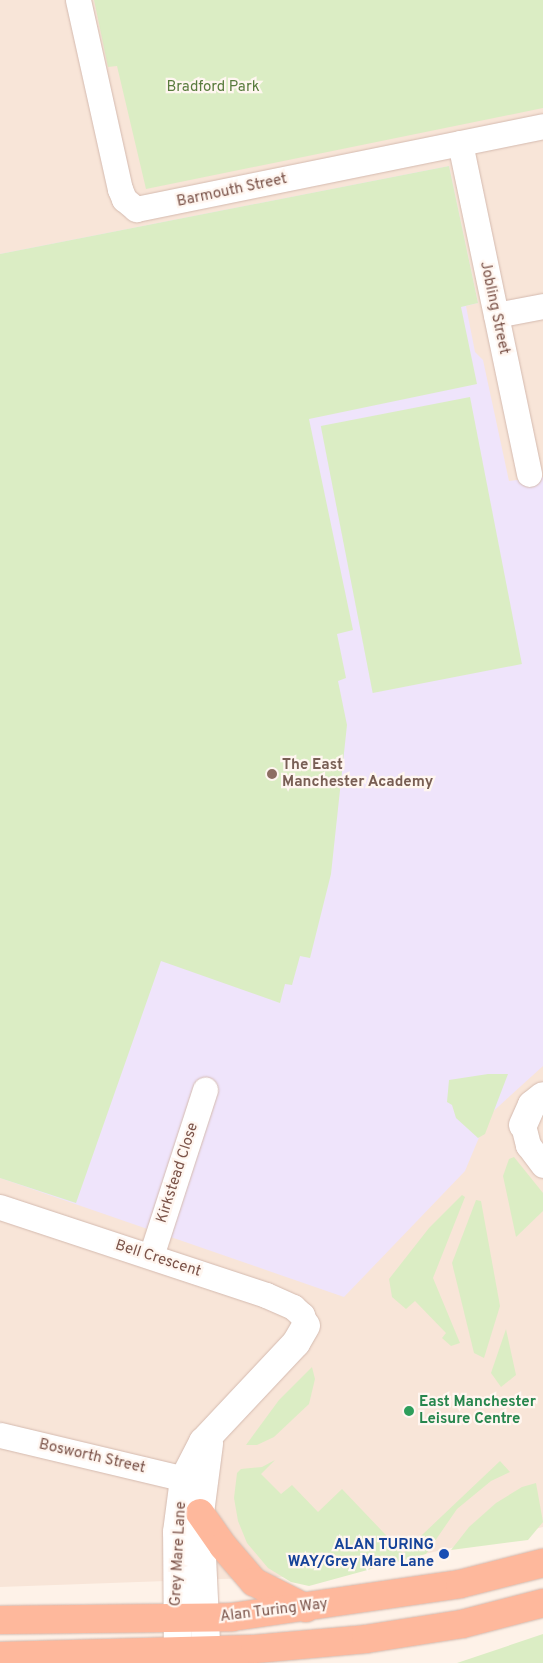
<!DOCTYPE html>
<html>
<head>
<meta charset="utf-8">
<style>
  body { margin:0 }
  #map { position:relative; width:543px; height:1663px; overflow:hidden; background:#fef2e8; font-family:Overpass,sans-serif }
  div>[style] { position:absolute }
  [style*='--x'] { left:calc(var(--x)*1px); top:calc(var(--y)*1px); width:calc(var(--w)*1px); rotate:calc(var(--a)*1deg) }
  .residential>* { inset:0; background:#f8e5d8 }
  .education>* { inset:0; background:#efe4fb }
  .green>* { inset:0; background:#dbedc4; transform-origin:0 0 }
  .roads { filter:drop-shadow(0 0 1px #d4baaf) drop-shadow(0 0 1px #d4baaf) }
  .minor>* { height:25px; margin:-12.5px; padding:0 12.5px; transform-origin:12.5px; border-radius:12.5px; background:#fff }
  .tertiary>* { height:28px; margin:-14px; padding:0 14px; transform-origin:14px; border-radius:14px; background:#fff }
  .trunk>* { height:28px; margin:-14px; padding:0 14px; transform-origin:14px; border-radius:14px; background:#feb89c }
  .dots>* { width:14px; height:14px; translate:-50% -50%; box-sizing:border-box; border:2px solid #fff6f0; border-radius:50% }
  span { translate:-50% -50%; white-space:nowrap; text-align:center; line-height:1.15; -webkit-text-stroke:4.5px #fff6f0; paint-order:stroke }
  .park-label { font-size:15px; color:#597b3d }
  .street-label { font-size:15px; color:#7b5349 }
  .education-label { font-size:15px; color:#785e54; font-weight:700 }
  .left { translate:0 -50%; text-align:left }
  .leisure-label { font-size:15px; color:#27864d; font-weight:700 }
  .transit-label { font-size:15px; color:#164399; font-weight:700 }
  .right { translate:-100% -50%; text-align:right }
</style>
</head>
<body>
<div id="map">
  <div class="residential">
    <div style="clip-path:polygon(0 0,543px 0,543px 1527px,333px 1575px,0 1587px)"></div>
  </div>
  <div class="education">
    <div style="clip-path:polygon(449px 166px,478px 303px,466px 306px,475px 352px,483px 360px,509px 481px,543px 477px,543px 1066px,488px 1116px,465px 1171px,344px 1297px,0 1178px,0 254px)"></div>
  </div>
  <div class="green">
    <div style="clip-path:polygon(94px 0,543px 0,543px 108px,146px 189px,117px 66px,108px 67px)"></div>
    <div style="clip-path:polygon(449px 166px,478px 303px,461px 307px,477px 384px,309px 419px,353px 630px,337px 634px,346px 678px,338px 681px,347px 725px,331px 874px,310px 958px,300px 956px,292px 985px,285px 984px,280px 1003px,161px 961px,76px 1203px,0 1178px,0 254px)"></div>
    <div style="left:470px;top:397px;width:272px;height:152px;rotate:79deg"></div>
    <div style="clip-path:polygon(488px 1074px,508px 1074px,485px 1134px,478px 1138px,456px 1118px,452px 1105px,447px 1102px,449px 1080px)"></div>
    <div style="clip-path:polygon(514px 1157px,543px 1193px,543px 1211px,516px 1237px,503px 1176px,509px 1159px)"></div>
    <div style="clip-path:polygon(462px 1195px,465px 1197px,433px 1278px,460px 1343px,451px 1346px,442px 1338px,446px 1333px,415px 1301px,406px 1309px,392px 1297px,389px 1279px,429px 1228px)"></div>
    <div style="clip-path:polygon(476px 1200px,481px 1201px,500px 1306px,484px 1358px,474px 1353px,452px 1263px)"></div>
    <div style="clip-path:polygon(506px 1329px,516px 1375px,501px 1387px,491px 1373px)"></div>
    <div style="clip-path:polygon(312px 1367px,315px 1379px,309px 1404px,274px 1437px,257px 1445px,246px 1445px,279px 1400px)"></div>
    <div style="clip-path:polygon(275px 1460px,261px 1474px,281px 1494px,292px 1485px,318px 1512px,342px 1489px,403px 1553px,500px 1461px,510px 1472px,491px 1481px,457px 1509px,426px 1554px,309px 1586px,291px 1582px,268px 1568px,247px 1543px,238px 1521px,234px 1498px,237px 1473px,241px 1469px,262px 1467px)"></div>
    <div style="clip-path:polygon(536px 1483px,543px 1522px,528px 1540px,451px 1550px,469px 1527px,496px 1503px,522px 1487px)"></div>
    <div style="clip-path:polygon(543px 1634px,543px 1663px,457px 1663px)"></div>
  </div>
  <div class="roads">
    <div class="minor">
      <div style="--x:78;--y:0;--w:194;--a:77.5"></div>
      <div style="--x:120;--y:189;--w:11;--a:68"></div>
      <div style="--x:124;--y:199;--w:16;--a:40"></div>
      <div style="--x:136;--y:209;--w:415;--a:-11.5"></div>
      <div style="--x:460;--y:143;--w:338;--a:78.2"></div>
      <div style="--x:496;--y:315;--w:48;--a:-10.8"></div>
      <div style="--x:523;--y:1125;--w:21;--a:76"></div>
      <div style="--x:528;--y:1145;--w:25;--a:53"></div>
      <div style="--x:0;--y:1207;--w:280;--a:18.3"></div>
      <div style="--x:266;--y:1295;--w:30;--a:24"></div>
      <div style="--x:293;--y:1307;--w:12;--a:42"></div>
      <div style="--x:302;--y:1315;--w:12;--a:70"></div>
      <div style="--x:151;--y:1256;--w:175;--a:-72"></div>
      <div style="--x:0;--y:1435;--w:189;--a:13.4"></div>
    </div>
    <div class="tertiary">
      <div style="--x:523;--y:1125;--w:22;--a:-66"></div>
      <div style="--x:532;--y:1105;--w:14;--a:-39"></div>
      <div style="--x:178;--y:1663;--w:131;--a:-90.4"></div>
      <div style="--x:177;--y:1532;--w:53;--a:-82.5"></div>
      <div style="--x:184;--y:1479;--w:42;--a:-62.8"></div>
      <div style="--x:203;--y:1442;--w:136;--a:-46.8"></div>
      <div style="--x:296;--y:1343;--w:20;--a:-60"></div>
      <div style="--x:207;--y:1663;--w:150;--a:-92.7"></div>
      <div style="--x:200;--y:1513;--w:70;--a:-82.6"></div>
    </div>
    <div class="trunk">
      <div style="--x:200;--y:1513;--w:40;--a:55.1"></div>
      <div style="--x:223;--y:1546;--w:48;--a:49.3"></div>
      <div style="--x:254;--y:1582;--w:58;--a:26.6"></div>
      <div style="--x:0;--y:1620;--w:232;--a:-0.7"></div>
      <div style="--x:232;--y:1617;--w:230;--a:-8.2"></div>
      <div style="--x:460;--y:1584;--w:86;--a:-14.2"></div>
      <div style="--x:0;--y:1656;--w:255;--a:-1.6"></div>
      <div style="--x:255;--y:1649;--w:111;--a:-5.1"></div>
      <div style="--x:366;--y:1639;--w:97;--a:-8.9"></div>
      <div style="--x:462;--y:1624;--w:84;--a:-14.5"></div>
    </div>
  </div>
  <div class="dots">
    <div style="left:272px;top:774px;background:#8d6e63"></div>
    <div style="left:409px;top:1411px;background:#2e9e5b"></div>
    <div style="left:444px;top:1554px;background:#1a4fb4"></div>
  </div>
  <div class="park-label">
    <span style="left:213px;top:88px">Bradford Park</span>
  </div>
  <div class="street-label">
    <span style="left:232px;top:191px;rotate:-12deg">Barmouth Street</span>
    <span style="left:494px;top:308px;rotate:78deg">Jobling Street</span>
    <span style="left:178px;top:1173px;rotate:-72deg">Kirkstead Close</span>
    <span style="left:158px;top:1259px;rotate:18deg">Bell Crescent</span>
    <span style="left:92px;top:1457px;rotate:13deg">Bosworth Street</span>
    <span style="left:179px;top:1554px;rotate:-87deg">Grey Mare Lane</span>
    <span style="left:274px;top:1611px;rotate:-7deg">Alan Turing Way</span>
  </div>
  <div class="education-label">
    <span class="left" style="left:282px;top:774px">The East<br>Manchester Academy</span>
  </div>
  <div class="leisure-label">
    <span class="left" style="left:419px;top:1411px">East Manchester<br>Leisure Centre</span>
  </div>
  <div class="transit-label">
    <span class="right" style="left:434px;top:1554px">ALAN TURING<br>WAY/Grey Mare Lane</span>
  </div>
</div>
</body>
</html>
